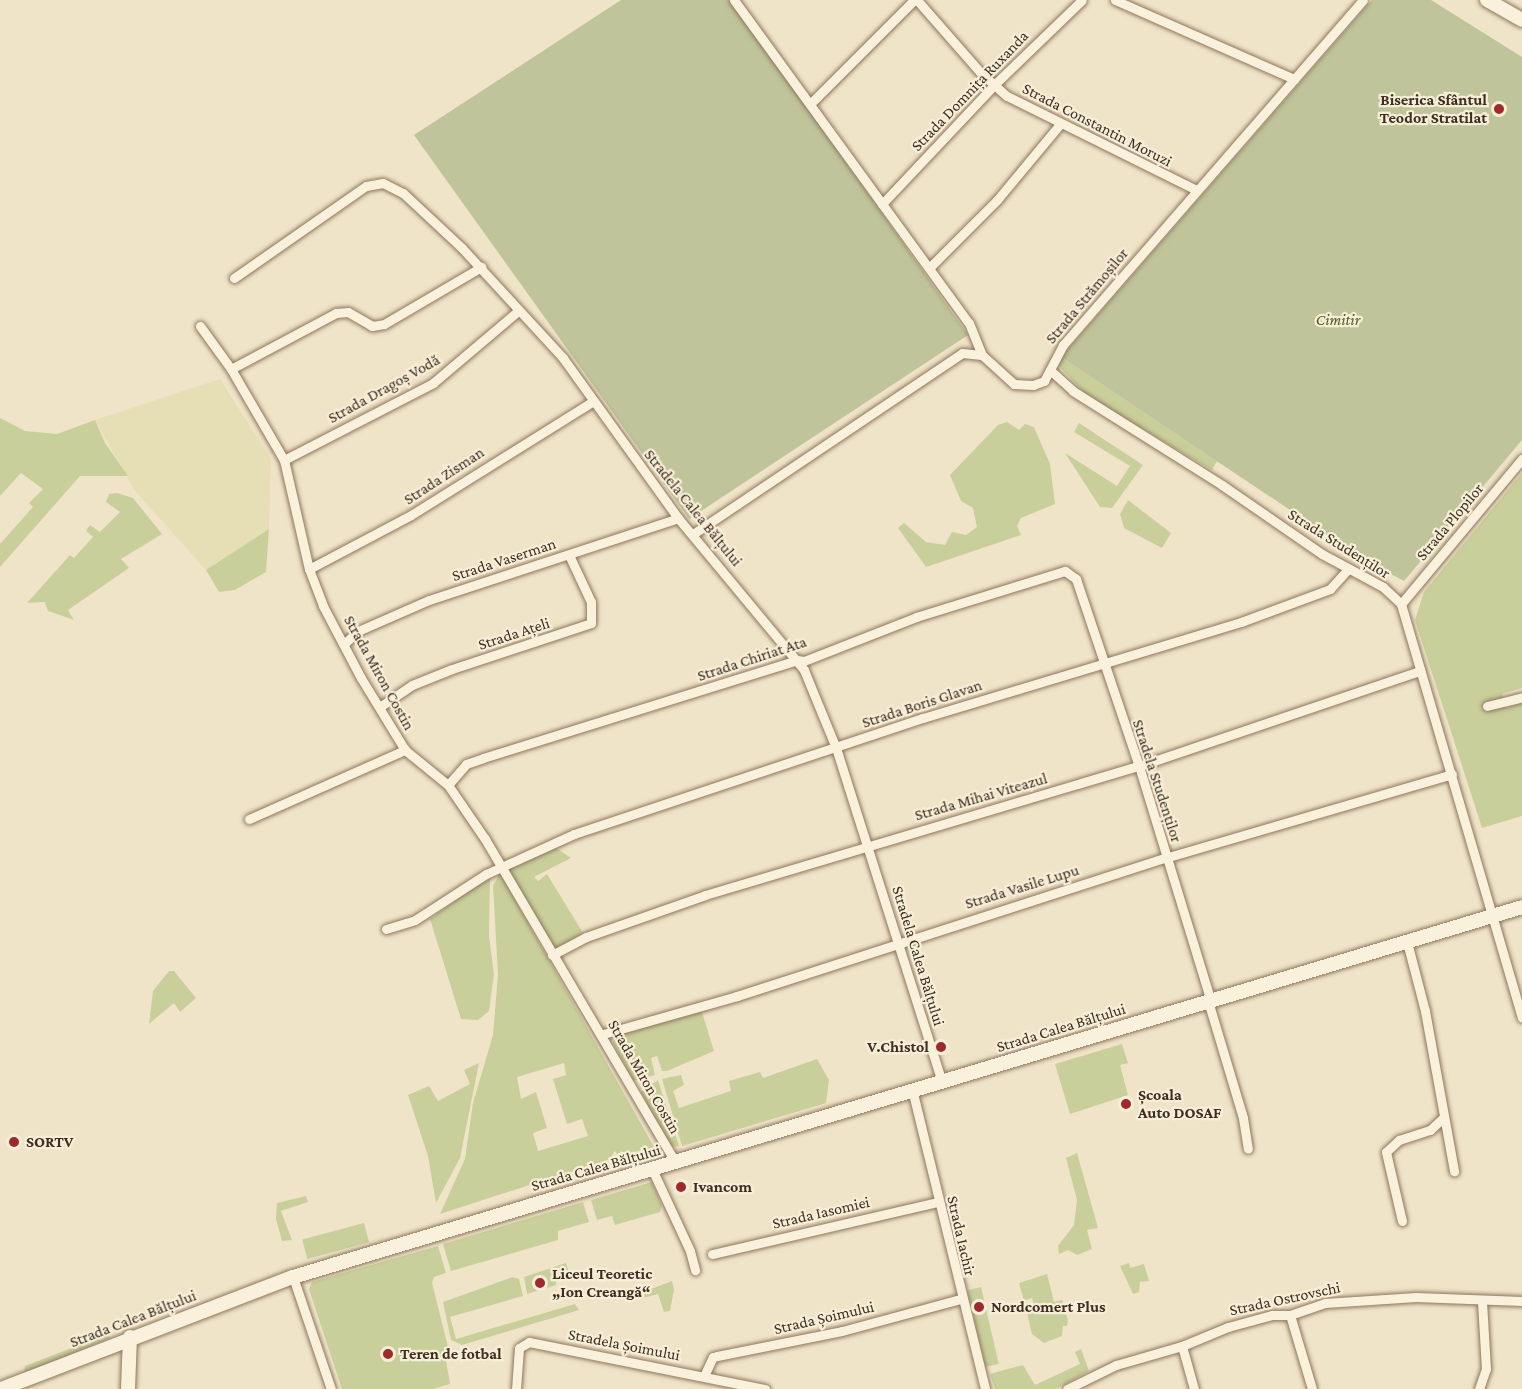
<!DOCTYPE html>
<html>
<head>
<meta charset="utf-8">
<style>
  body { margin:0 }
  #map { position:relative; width:1522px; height:1389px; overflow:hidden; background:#f0e4c8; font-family:"Crimson Pro",serif }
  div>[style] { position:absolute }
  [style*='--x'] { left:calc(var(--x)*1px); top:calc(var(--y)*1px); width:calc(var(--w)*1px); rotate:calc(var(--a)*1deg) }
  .farmland>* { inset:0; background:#e6deb5 }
  .green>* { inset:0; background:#c9cf9b; transform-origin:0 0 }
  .cemetery>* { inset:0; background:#bfc49a }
  .roads { filter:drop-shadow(0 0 2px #8d765c) drop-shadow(0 0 2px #8d765c) }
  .street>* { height:9px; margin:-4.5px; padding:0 4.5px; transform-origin:4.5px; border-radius:4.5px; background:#faf1dc }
  .secondary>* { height:14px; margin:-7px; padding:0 7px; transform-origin:7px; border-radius:7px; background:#faf1dc }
  .dots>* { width:16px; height:16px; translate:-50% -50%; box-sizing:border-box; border:3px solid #f7eed8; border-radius:50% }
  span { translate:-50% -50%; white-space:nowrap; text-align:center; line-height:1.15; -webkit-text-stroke:4.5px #f7eed8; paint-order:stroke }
  .street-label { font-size:16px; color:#3d2e20 }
  .poi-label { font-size:16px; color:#3d2e20; font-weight:700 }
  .right { translate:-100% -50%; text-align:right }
  .left { translate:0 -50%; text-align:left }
  .park-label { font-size:16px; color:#4d5a26; font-style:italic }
</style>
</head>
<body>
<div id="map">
  <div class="farmland">
    <div style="clip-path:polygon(220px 379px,271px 459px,269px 529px,206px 570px,135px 491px,95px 420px)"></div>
  </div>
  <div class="green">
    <div style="clip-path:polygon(1061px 357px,1217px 461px,1212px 470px,1086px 395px,1059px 366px)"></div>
    <div style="clip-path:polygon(0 418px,25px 431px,57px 434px,95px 420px,105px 443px,128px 476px,80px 476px,0 567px,0 544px,33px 507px,29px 503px,43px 489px,21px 473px,0 496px)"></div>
    <div style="clip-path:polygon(1007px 422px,1019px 430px,1025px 424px,1034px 427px,1050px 464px,1055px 504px,1021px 518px,1017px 526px,1021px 535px,926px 567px,898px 528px,904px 523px,926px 542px,945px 545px,952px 532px,966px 535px,977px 527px,973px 508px,961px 501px,950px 475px,998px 425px)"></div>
    <div style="clip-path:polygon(1079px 423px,1143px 465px,1112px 508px,1100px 507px,1065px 453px,1117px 486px,1130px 466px,1074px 432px)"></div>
    <div style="clip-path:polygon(1522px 473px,1522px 688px,1502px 694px,1506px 708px,1522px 703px,1522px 816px,1482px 828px,1415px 620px,1424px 592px)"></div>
    <div style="clip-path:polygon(117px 493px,133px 498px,162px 534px,121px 559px,129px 568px,68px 610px,74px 620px,48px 611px,45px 602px,27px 603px,70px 555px,74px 558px,93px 537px,86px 531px,90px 525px,100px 532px,120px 512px,106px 502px,109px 494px)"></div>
    <div style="clip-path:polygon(1128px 500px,1171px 533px,1162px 548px,1124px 528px,1120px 514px)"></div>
    <div style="clip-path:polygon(269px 529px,266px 572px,235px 590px,219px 592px,206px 570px)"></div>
    <div style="clip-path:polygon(555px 847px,571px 858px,534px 877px,538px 881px,547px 874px,583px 933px,558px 948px,554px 948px,507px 871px,508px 867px)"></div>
    <div style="clip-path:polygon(evenodd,500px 873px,654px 1147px,618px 1156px,615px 1151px,610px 1159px,440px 1214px,465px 1159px,473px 1103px,493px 1035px,498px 975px,493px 886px,500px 873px,564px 1063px,566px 1075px,553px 1079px,567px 1124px,582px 1119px,588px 1136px,538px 1151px,533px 1133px,547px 1128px,536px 1092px,521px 1099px,517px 1077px,564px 1063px)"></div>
    <div style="clip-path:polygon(490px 876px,489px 936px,494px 974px,489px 1011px,478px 1020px,461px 1019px,430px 919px)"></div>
    <div style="clip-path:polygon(169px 971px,174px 971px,196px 998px,180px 1012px,174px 1003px,149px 1024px,153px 991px)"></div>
    <div style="clip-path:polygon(701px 1009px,714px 1051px,667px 1071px,662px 1071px,657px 1056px,651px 1058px,655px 1075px,633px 1081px,613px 1043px,615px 1036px)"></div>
    <div style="clip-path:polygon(1122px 1044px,1128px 1063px,1120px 1065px,1128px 1095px,1070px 1114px,1055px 1064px)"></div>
    <div style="clip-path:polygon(817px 1059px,829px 1080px,826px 1103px,682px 1146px,662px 1079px,681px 1075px,684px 1085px,673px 1091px,679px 1108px,731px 1091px,729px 1081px,760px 1072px,763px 1078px)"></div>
    <div style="clip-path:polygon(479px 1063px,460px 1158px,436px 1203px,428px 1156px,408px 1095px,429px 1086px,438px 1101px,470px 1084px,464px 1070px)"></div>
    <div style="clip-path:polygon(658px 1080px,679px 1146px,669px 1147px,641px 1092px)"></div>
    <div style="clip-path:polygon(1077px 1153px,1098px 1228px,1087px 1230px,1092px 1249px,1077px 1255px,1068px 1250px,1059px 1254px,1058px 1246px,1074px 1225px,1077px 1200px,1066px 1158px)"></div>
    <div style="clip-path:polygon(652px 1182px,662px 1206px,660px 1212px,615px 1225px,612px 1216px,597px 1220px,591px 1200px)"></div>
    <div style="clip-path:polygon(306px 1196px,308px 1202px,281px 1211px,292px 1240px,282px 1241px,276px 1219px,277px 1203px)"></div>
    <div style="clip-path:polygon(583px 1202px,589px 1222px,558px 1231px,558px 1240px,451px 1271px,443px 1244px)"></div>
    <div style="left:364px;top:1223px;width:20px;height:64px;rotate:75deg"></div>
    <div style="clip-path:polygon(438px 1246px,446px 1273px,434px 1277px,432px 1283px,448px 1347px,446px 1360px,450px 1384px,433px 1389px,342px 1389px,309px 1289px,312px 1282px)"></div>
    <div style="clip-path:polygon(566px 1263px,570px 1276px,556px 1281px,556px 1285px,527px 1294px,524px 1277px)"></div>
    <div style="clip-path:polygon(1129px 1263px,1130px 1268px,1144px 1264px,1149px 1281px,1140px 1282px,1139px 1292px,1133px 1294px,1120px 1266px)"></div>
    <div style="clip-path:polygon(1047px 1274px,1054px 1302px,1062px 1300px,1068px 1320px,1067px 1326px,1063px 1326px,1062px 1336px,1044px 1343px,1032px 1334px,1026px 1309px,1034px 1306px,1032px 1298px,1024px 1301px,1019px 1283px)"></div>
    <div style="clip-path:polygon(513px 1277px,519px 1279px,523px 1296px,450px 1317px,456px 1339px,575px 1304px,579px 1310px,462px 1345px,451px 1340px,443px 1302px)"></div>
    <div style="clip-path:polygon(672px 1281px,674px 1290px,670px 1311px,664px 1312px,658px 1294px,643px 1298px,641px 1293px)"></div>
    <div style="left:981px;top:1287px;width:79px;height:14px;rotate:77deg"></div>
    <div style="clip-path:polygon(108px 1334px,110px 1338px,24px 1374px,25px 1366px)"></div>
    <div style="clip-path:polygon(1081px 1349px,1089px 1371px,1056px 1389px,995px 1389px,990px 1374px,1023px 1365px,1035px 1385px,1080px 1364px,1075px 1352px)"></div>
  </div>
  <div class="cemetery">
    <div style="clip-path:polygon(621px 0,731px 0,968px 335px,689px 519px,414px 135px)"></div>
    <div style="clip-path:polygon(1372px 0,1431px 0,1522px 57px,1522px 440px,1404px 581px,1365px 560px,1061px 357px)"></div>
  </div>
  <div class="roads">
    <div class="street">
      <div style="--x:734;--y:0;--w:399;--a:54"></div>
      <div style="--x:969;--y:323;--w:35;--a:68"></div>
      <div style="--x:917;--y:0;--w:96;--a:48.8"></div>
      <div style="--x:980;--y:72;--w:36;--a:42"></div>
      <div style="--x:1007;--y:96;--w:211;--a:26.4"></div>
      <div style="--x:1115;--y:0;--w:196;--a:23.8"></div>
      <div style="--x:811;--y:103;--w:146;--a:-45"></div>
      <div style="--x:882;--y:204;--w:163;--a:-46.7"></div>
      <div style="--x:994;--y:85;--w:122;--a:-44"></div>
      <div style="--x:929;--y:268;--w:96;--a:-45"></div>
      <div style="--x:997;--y:200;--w:99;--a:-50.3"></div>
      <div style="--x:234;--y:278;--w:161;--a:-34.9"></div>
      <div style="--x:366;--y:186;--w:17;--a:-10"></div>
      <div style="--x:383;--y:183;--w:22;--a:27"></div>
      <div style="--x:403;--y:193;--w:81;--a:43"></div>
      <div style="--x:462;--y:248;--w:149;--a:47.4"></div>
      <div style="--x:563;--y:358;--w:197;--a:54.3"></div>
      <div style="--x:678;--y:518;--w:197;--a:50.3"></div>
      <div style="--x:804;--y:670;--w:84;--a:67.7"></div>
      <div style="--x:836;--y:748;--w:348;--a:72.4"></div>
      <div style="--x:200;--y:326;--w:53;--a:54.2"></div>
      <div style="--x:231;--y:369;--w:105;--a:59.8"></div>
      <div style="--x:284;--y:460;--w:112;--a:77.1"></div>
      <div style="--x:309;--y:569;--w:40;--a:69"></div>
      <div style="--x:323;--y:606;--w:81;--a:62.2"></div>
      <div style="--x:361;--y:678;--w:84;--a:58.6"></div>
      <div style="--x:405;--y:750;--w:55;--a:39.1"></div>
      <div style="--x:448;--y:785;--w:65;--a:55.6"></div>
      <div style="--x:485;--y:839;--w:375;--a:59.5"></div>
      <div style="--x:231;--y:369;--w:119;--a:-28.1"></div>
      <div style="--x:336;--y:313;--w:12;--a:-5"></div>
      <div style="--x:348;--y:312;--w:28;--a:30"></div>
      <div style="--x:372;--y:326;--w:12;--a:-9"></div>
      <div style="--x:384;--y:324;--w:113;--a:-30.4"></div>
      <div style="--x:1050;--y:370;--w:31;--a:42"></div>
      <div style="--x:1073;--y:391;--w:176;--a:32.2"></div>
      <div style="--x:1222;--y:485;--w:121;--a:34.6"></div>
      <div style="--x:1322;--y:554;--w:69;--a:28.4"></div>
      <div style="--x:1383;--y:587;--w:25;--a:43"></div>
      <div style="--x:1401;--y:604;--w:431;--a:73.7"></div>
      <div style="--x:284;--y:460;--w:168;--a:-27.3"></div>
      <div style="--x:433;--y:383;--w:111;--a:-40.3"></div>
      <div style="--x:693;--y:534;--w:324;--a:-33.9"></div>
      <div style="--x:962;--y:353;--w:20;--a:6"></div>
      <div style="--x:982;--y:355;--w:43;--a:42.2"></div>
      <div style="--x:1014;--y:384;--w:19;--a:3"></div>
      <div style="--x:1033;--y:385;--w:12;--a:-20"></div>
      <div style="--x:1044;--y:381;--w:41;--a:-62.2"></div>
      <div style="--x:1063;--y:345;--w:457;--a:-49"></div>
      <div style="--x:309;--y:569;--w:115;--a:-27.9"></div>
      <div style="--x:411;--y:515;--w:213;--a:-32"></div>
      <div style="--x:1401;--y:604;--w:189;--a:-50.2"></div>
      <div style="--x:345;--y:643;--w:18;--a:-43"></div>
      <div style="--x:358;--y:631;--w:77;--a:-23.6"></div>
      <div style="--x:429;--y:600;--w:262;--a:-18.2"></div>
      <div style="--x:381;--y:706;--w:37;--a:-34"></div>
      <div style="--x:412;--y:685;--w:43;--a:-21.8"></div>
      <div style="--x:452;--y:669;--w:146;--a:-18.3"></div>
      <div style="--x:591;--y:623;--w:21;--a:-90"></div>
      <div style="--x:591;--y:602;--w:52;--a:-115.1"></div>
      <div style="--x:1487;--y:706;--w:36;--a:-14"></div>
      <div style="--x:448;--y:785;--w:28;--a:-49"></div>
      <div style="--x:466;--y:764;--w:18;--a:-19"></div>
      <div style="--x:483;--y:758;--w:329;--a:-17.3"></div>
      <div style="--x:797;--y:660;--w:7;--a:8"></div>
      <div style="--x:804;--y:661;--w:120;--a:-21.4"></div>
      <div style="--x:916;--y:617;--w:156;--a:-17.2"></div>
      <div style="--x:1065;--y:571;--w:14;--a:36"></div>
      <div style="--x:1076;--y:579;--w:197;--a:71.4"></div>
      <div style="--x:1139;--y:766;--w:246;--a:73"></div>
      <div style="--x:249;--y:819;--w:171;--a:-23.9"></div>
      <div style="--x:386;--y:929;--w:30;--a:-17"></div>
      <div style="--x:415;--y:920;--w:85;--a:-32.9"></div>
      <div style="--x:486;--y:874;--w:97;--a:-24.4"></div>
      <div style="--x:574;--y:834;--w:368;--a:-18.4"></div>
      <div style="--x:923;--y:718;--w:332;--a:-16.8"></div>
      <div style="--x:1241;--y:622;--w:95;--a:-20.3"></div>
      <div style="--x:1330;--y:589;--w:27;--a:-48"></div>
      <div style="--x:1407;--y:942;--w:71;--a:75.4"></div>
      <div style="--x:1425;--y:1011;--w:163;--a:79.7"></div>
      <div style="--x:552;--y:955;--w:38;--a:-28"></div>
      <div style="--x:586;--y:937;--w:126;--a:-19.4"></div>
      <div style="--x:705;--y:895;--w:453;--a:-16.6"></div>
      <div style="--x:1139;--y:766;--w:297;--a:-18.7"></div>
      <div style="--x:1208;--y:1001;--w:122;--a:73.3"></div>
      <div style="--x:1243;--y:1118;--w:31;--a:81"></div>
      <div style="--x:603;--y:1034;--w:139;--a:-15.8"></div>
      <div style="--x:737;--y:996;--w:450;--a:-17.9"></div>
      <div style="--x:1165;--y:858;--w:299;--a:-16.3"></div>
      <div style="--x:912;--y:1089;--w:309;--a:76.3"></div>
      <div style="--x:652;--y:1169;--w:90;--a:65.1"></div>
      <div style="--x:690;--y:1251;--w:20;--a:75"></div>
      <div style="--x:1402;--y:1221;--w:71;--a:-103.1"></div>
      <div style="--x:1386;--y:1152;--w:18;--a:-43"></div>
      <div style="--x:1399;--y:1140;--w:33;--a:-18"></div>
      <div style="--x:1430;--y:1130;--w:18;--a:-43"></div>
      <div style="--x:712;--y:1254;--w:232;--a:-13"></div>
      <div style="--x:293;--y:1277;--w:118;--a:71.3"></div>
      <div style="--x:1290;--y:1315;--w:77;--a:73.4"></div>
      <div style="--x:1182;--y:1346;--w:45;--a:74.4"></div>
      <div style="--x:704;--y:1376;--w:21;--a:-65"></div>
      <div style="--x:713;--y:1357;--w:4;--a:-14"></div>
      <div style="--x:717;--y:1356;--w:127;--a:-11.3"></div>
      <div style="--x:842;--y:1331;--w:123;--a:-15.1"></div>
      <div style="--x:516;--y:1389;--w:41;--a:-85.8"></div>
      <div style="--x:519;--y:1348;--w:12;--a:-31"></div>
      <div style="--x:529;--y:1342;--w:241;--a:11.3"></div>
      <div style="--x:1067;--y:1389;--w:55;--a:-26.1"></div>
      <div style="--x:1116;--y:1365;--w:69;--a:-16.1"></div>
      <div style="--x:1182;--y:1346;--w:50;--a:-22.4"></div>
      <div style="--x:1228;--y:1327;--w:46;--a:-15.3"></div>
      <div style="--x:1272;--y:1315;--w:18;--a:0"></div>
      <div style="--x:1290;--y:1315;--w:37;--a:-19"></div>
      <div style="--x:1325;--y:1303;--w:91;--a:-3.8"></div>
      <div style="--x:1416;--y:1297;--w:106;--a:2.2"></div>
      <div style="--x:1479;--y:1389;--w:21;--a:-71"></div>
      <div style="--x:1486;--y:1369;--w:67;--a:-93.4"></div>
    </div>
    <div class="secondary">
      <div style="--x:1487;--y:0;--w:40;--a:29.7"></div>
      <div style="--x:1;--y:1389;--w:313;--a:-21"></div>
      <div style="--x:293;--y:1277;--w:1283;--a:-16.75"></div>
      <div style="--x:128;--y:1389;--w:52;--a:-87.8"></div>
    </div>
  </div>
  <div class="dots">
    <div style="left:1499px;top:109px;background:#9e2a2b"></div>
    <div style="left:941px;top:1047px;background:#9e2a2b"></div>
    <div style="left:1126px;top:1104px;background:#9e2a2b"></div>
    <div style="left:14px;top:1142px;background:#9e2a2b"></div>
    <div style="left:681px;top:1187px;background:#9e2a2b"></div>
    <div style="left:540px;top:1283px;background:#9e2a2b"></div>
    <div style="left:979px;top:1307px;background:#9e2a2b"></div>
    <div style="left:388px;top:1354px;background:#9e2a2b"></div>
  </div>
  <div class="street-label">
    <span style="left:970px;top:91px;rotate:-46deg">Strada Domnița Ruxanda</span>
    <span style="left:1097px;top:125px;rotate:27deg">Strada Constantin Moruzi</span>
    <span style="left:1087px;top:296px;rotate:-50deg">Strada Strămoșilor</span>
    <span style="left:384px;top:389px;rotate:-29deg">Strada Dragoș Vodă</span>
    <span style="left:444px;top:476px;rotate:-33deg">Strada Zisman</span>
    <span style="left:693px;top:508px;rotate:51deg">Stradela Calea Bălțului</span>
    <span style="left:1450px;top:522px;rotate:-50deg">Strada Plopilor</span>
    <span style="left:1339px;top:544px;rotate:32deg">Strada Studenților</span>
    <span style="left:504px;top:560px;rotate:-18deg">Strada Vaserman</span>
    <span style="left:514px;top:634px;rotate:-18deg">Strada Ațeli</span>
    <span style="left:752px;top:659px;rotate:-18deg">Strada Chiriat Ata</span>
    <span style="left:379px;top:673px;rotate:61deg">Strada Miron Costin</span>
    <span style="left:922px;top:704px;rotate:-18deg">Strada Boris Glavan</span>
    <span style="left:1157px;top:781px;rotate:72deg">Stradela Studenților</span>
    <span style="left:981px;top:797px;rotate:-16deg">Strada Mihai Viteazul</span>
    <span style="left:1022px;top:887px;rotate:-17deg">Strada Vasile Lupu</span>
    <span style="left:918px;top:956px;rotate:73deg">Stradela Calea Bălțului</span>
    <span style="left:1061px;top:1028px;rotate:-17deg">Strada Calea Bălțului</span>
    <span style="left:644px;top:1077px;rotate:60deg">Strada Miron Costin</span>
    <span style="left:596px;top:1168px;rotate:-16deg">Strada Calea Bălțului</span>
    <span style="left:821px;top:1213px;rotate:-13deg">Strada Iasomiei</span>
    <span style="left:961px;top:1236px;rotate:77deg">Strada Iachir</span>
    <span style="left:1285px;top:1299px;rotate:-12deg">Strada Ostrovschi</span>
    <span style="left:824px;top:1318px;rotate:-13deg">Strada Șoimului</span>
    <span style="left:133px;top:1319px;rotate:-21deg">Strada Calea Bălțului</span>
    <span style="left:624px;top:1345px;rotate:11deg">Stradela Șoimului</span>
  </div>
  <div class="poi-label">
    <span class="right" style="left:1487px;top:109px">Biserica Sfântul<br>Teodor Stratilat</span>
    <span class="right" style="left:929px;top:1047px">V.Chistol</span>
    <span class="left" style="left:1138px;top:1104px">Școala<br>Auto DOSAF</span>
    <span class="left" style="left:26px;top:1142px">SORTV</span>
    <span class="left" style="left:693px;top:1187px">Ivancom</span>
    <span class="left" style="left:552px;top:1283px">Liceul Teoretic<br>„Ion Creangă“</span>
    <span class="left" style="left:991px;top:1307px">Nordcomert Plus</span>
    <span class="left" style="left:400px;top:1354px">Teren de fotbal</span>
  </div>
  <div class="park-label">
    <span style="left:1338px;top:320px">Cimitir</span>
  </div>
</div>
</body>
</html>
